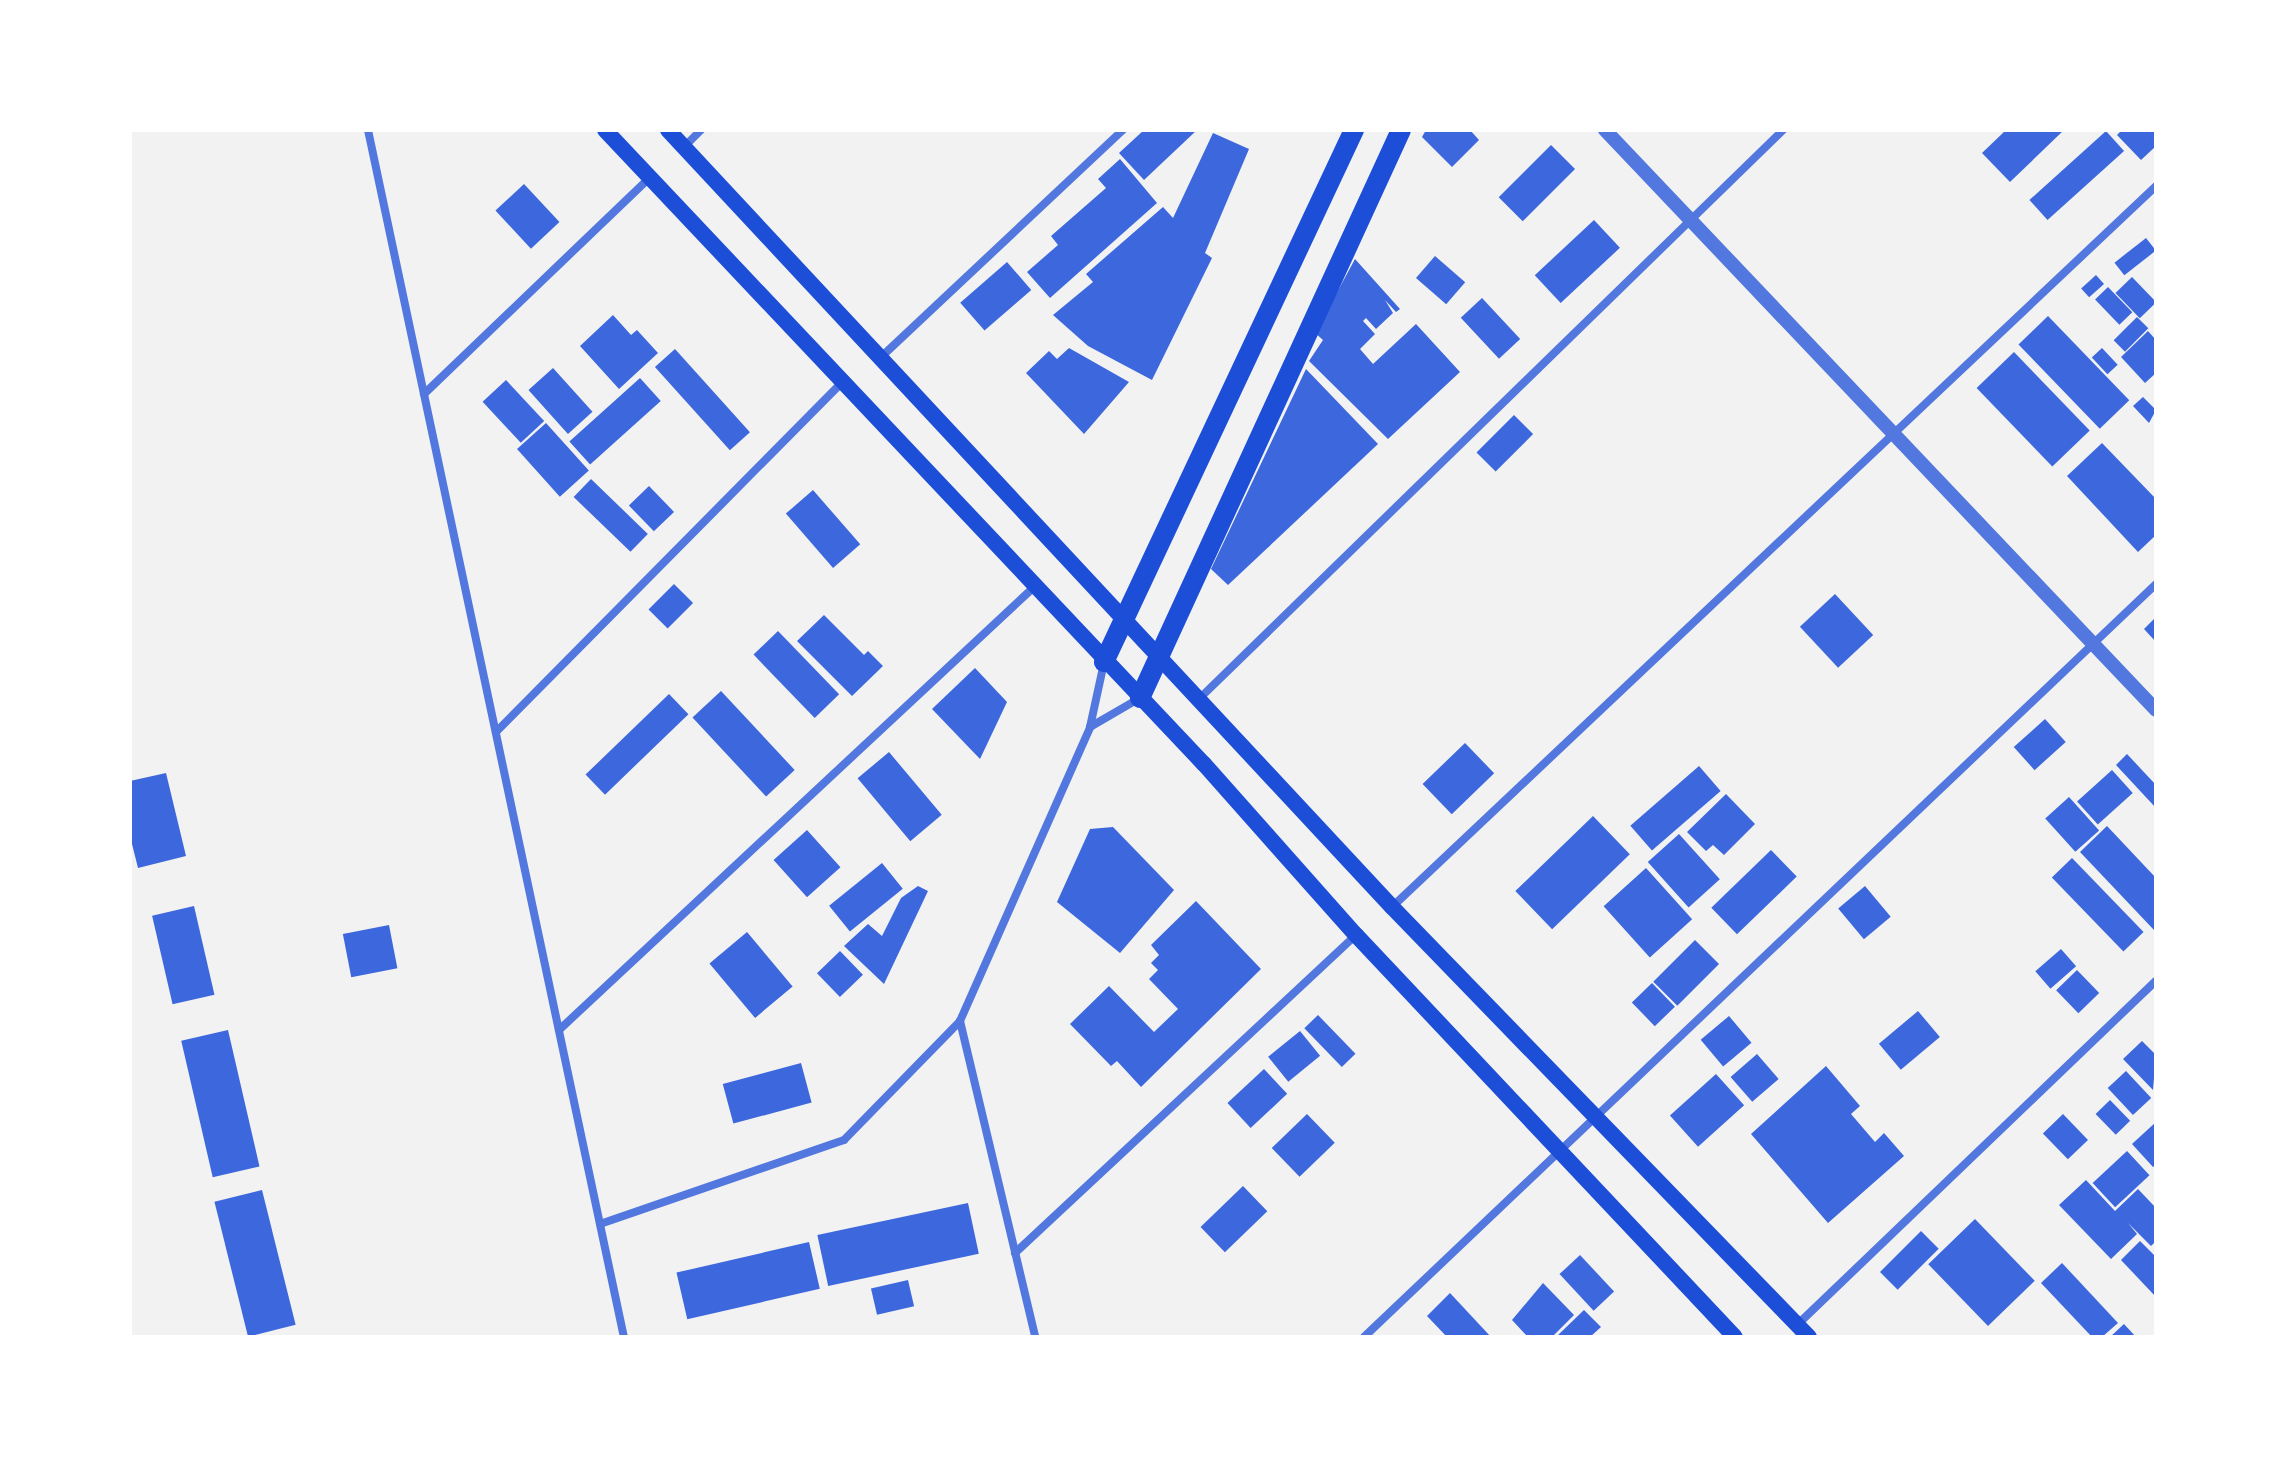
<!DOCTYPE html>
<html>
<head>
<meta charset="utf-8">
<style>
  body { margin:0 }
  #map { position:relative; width:2286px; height:1467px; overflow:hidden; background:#f2f2f2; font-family:"Fira Sans",sans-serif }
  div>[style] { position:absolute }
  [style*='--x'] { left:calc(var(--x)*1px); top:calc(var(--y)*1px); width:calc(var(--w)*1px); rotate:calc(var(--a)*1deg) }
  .building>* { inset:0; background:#3d67dc; transform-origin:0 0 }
  .minor>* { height:8px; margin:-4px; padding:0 4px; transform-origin:4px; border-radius:4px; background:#5277de }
  .tertiary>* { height:14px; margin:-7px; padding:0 7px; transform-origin:7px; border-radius:7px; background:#5277de }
  .secondary>* { height:16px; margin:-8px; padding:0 8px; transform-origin:8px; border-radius:8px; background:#1d4ed8 }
  .primary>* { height:20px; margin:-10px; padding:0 10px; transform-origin:10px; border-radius:10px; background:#1d4ed8 }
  span { translate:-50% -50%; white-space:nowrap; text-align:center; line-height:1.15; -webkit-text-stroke:8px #fff; paint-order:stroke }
  .frame { position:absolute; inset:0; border:132px solid #fff; pointer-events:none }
</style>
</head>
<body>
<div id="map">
  <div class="building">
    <div style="clip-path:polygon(1144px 130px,1197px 130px,1144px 180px,1119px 153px)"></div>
    <div style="clip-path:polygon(1426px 130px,1470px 130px,1479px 140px,1452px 167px,1422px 137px)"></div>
    <div style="clip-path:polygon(2006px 130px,2064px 130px,2010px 182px,1982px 153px)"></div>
    <div style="clip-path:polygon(2122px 130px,2156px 130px,2156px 146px,2141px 160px,2117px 135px)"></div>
    <div style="left:2106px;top:131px;width:27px;height:103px;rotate:48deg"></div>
    <div style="clip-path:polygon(1213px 133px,1249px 149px,1205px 253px,1212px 258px,1152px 380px,1088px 346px,1053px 315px,1093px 282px,1086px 274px,1163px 207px,1173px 218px)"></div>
    <div style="left:1551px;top:145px;width:34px;height:74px;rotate:45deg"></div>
    <div style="clip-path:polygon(1120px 159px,1157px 203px,1050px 298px,1027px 272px,1058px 245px,1051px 236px,1106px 188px,1098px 179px)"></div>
    <div style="left:524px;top:184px;width:52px;height:39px;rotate:47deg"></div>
    <div style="left:1594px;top:220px;width:38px;height:81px;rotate:47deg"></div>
    <div style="left:2146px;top:238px;width:16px;height:40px;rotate:52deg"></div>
    <div style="left:1435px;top:256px;width:40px;height:29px;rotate:41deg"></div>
    <div style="clip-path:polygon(1355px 259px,1400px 309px,1396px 312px,1385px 300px,1393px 313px,1376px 329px,1366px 318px,1363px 321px,1375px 334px,1360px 349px,1373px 364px,1416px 324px,1460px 372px,1388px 439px,1309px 361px,1323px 340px,1315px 333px)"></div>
    <div style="left:1007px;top:262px;width:37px;height:62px;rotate:49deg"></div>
    <div style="left:2096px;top:275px;width:12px;height:20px;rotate:48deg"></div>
    <div style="left:2132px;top:277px;width:35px;height:23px;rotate:46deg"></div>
    <div style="left:2108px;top:287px;width:35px;height:18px;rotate:46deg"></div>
    <div style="left:1482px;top:298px;width:56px;height:29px;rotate:47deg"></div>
    <div style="clip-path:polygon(613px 315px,631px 335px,637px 330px,658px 353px,619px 389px,580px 346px)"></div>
    <div style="left:2048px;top:316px;width:117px;height:41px;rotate:46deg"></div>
    <div style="left:2137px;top:317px;width:16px;height:33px;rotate:45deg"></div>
    <div style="clip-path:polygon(2148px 331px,2156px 340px,2156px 373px,2145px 383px,2121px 357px)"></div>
    <div style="clip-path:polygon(1069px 348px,1129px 382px,1084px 434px,1026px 373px,1049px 351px,1057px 359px)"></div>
    <div style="left:2102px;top:348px;width:23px;height:14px;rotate:47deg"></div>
    <div style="left:675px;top:349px;width:112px;height:27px;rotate:48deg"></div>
    <div style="left:2014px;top:352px;width:109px;height:52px;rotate:46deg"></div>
    <div style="left:553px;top:368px;width:59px;height:33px;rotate:48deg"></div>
    <div style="clip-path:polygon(1306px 369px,1378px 444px,1228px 585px,1211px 569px)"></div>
    <div style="left:640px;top:378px;width:31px;height:95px;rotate:48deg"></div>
    <div style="left:506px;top:380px;width:56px;height:32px;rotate:47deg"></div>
    <div style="clip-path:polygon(2143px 397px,2156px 410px,2149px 423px,2133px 406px)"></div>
    <div style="left:1514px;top:415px;width:27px;height:53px;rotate:45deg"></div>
    <div style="left:546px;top:423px;width:64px;height:39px;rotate:48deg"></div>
    <div style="clip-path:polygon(2102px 443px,2156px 499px,2156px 535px,2138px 552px,2067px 476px)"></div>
    <div style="left:591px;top:479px;width:79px;height:25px;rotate:44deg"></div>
    <div style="left:649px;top:486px;width:36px;height:28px;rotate:46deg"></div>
    <div style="left:813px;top:490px;width:72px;height:36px;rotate:49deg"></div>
    <div style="left:674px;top:584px;width:27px;height:36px;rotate:45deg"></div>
    <div style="left:1835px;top:594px;width:56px;height:48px;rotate:47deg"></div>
    <div style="clip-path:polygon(824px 615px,864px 655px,868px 651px,883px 666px,852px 696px,797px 641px)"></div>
    <div style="clip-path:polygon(2156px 617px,2156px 642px,2144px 629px)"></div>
    <div style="left:778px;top:631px;width:88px;height:34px;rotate:46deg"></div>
    <div style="clip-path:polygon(975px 668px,1007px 702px,980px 759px,932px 709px)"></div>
    <div style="left:721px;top:691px;width:108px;height:39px;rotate:47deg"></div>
    <div style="left:669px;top:694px;width:28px;height:116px;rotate:46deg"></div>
    <div style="left:2045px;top:719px;width:31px;height:42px;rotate:48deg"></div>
    <div style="left:1465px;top:743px;width:42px;height:59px;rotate:46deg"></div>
    <div style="left:889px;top:752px;width:82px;height:41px;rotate:50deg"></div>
    <div style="clip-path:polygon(2127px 754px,2156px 785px,2156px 808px,2116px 765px)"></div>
    <div style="left:1699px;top:766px;width:33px;height:91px;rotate:49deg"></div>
    <div style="left:2112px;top:770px;width:31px;height:47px;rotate:48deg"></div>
    <div style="clip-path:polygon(166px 773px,186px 856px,138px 868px,130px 836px,130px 781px)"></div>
    <div style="clip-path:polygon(1726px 794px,1755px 824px,1724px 855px,1713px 845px,1706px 851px,1687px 832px)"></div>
    <div style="left:2069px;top:797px;width:45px;height:32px;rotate:48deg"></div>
    <div style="left:1593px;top:816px;width:53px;height:108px;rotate:46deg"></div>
    <div style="clip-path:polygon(2107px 826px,2156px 878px,2154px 930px,2080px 852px)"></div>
    <div style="clip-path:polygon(1113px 827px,1174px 890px,1120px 953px,1057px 902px,1090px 829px)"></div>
    <div style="left:807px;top:830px;width:50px;height:45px;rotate:48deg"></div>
    <div style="left:1679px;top:834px;width:61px;height:42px;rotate:48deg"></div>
    <div style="left:1771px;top:850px;width:37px;height:83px;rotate:46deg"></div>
    <div style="left:2072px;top:858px;width:103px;height:28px;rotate:46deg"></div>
    <div style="left:882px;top:863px;width:33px;height:68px;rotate:51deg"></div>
    <div style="left:1646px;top:868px;width:69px;height:57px;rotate:48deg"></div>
    <div style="clip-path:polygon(918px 886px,928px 891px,884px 984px,844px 946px,868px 924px,882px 936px,901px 898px)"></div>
    <div style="left:1865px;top:886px;width:40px;height:35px;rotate:50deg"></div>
    <div style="clip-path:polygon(1196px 901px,1261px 969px,1141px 1087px,1117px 1061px,1111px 1066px,1070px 1024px,1109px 986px,1154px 1032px,1178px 1009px,1149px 979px,1158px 970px,1151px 963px,1159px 955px,1151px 945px)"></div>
    <div style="left:194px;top:906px;width:91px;height:43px;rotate:77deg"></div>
    <div style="left:389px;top:925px;width:44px;height:47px;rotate:79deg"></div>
    <div style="left:747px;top:932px;width:71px;height:49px;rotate:50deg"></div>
    <div style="left:1695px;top:940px;width:34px;height:59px;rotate:45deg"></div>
    <div style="left:2061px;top:949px;width:23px;height:34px;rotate:49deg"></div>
    <div style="left:840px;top:951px;width:33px;height:32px;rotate:46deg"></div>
    <div style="left:2077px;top:970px;width:32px;height:29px;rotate:46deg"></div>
    <div style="left:1652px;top:983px;width:33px;height:28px;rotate:46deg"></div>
    <div style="left:1918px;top:1011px;width:34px;height:51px;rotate:50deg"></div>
    <div style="left:1318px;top:1015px;width:54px;height:19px;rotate:46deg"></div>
    <div style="left:1729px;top:1016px;width:35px;height:37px;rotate:50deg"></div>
    <div style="left:228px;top:1030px;width:140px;height:48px;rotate:77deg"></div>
    <div style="left:1300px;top:1031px;width:32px;height:41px;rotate:51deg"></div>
    <div style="clip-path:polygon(2142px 1041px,2156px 1055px,2153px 1090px,2123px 1059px)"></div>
    <div style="left:1757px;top:1054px;width:33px;height:35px;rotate:49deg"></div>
    <div style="left:801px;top:1063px;width:41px;height:81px;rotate:75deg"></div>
    <div style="clip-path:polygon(1826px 1066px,1860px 1106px,1851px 1114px,1875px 1142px,1884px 1133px,1904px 1156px,1828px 1223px,1751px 1134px)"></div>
    <div style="left:1264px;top:1069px;width:34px;height:50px;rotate:47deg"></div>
    <div style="left:2126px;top:1071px;width:37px;height:25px;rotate:47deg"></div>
    <div style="left:1716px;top:1074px;width:42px;height:62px;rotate:48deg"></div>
    <div style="left:2110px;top:1100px;width:29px;height:20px;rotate:46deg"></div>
    <div style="left:1307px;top:1114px;width:40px;height:49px;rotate:46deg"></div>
    <div style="left:2063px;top:1114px;width:36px;height:28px;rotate:46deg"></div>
    <div style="clip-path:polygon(2156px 1122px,2156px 1165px,2153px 1167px,2132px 1144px)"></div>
    <div style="left:2127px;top:1151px;width:33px;height:47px;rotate:47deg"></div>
    <div style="clip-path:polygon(2086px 1180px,2115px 1211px,2138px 1189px,2156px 1208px,2156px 1241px,2151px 1246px,2128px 1223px,2137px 1234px,2111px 1259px,2059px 1205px)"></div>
    <div style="left:1243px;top:1186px;width:35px;height:59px;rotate:46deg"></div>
    <div style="left:262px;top:1190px;width:139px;height:49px;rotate:76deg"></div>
    <div style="left:968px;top:1203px;width:52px;height:154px;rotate:78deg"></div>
    <div style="left:1975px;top:1219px;width:86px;height:65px;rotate:46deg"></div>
    <div style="left:1921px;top:1231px;width:25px;height:58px;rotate:45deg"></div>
    <div style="clip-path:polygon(2140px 1241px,2156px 1257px,2156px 1297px,2121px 1260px)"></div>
    <div style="left:809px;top:1242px;width:48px;height:136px;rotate:77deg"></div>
    <div style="left:1580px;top:1255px;width:50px;height:28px;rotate:47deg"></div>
    <div style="clip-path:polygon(2062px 1263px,2118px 1323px,2102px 1337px,2092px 1337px,2041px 1283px)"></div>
    <div style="left:908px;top:1280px;width:27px;height:38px;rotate:77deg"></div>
    <div style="clip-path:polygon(1543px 1283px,1574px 1315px,1552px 1337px,1528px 1337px,1512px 1320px)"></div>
    <div style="clip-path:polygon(1450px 1293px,1491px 1337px,1447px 1337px,1427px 1316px)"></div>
    <div style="clip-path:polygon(1584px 1310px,1601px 1327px,1590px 1337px,1556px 1337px)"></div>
    <div style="clip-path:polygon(2124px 1324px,2136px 1337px,2110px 1337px)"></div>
  </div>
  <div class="minor">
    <div style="--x:368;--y:130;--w:1234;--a:78.03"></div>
    <div style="--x:684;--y:147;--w:24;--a:-45"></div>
    <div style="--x:879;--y:359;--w:335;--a:-43.2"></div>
    <div style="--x:424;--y:394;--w:312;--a:-43.8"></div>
    <div style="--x:1201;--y:697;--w:813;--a:-44.25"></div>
    <div style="--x:1090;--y:727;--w:58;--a:-30.1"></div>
    <div style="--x:496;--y:732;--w:494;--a:-45.3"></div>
    <div style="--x:1392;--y:907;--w:1050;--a:-43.34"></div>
    <div style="--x:960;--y:1021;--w:325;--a:76.6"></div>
    <div style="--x:559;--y:1030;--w:650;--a:-43"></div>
    <div style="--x:600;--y:1224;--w:258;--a:-19"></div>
    <div style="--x:844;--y:1140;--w:166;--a:-45.7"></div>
    <div style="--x:960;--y:1021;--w:321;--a:-66.1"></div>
    <div style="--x:1090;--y:727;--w:66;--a:-77.7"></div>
    <div style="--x:1015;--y:1253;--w:466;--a:-43"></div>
    <div style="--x:1797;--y:1325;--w:497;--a:-43.8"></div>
    <div style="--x:1364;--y:1337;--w:1093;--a:-43.55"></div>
  </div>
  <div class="tertiary">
    <div style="--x:1605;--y:130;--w:800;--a:46.47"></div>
  </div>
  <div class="secondary">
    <div style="--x:605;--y:130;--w:872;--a:46.63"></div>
    <div style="--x:1204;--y:764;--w:229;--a:48.4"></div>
    <div style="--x:1356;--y:935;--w:552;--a:46.69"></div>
    <div style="--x:668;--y:130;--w:1062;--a:47.02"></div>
    <div style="--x:1392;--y:907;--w:599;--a:45.88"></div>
  </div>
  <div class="primary">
    <div style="--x:1104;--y:662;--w:588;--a:-64.83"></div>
    <div style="--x:1140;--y:698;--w:625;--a:-65.32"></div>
  </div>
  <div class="frame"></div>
</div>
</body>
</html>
